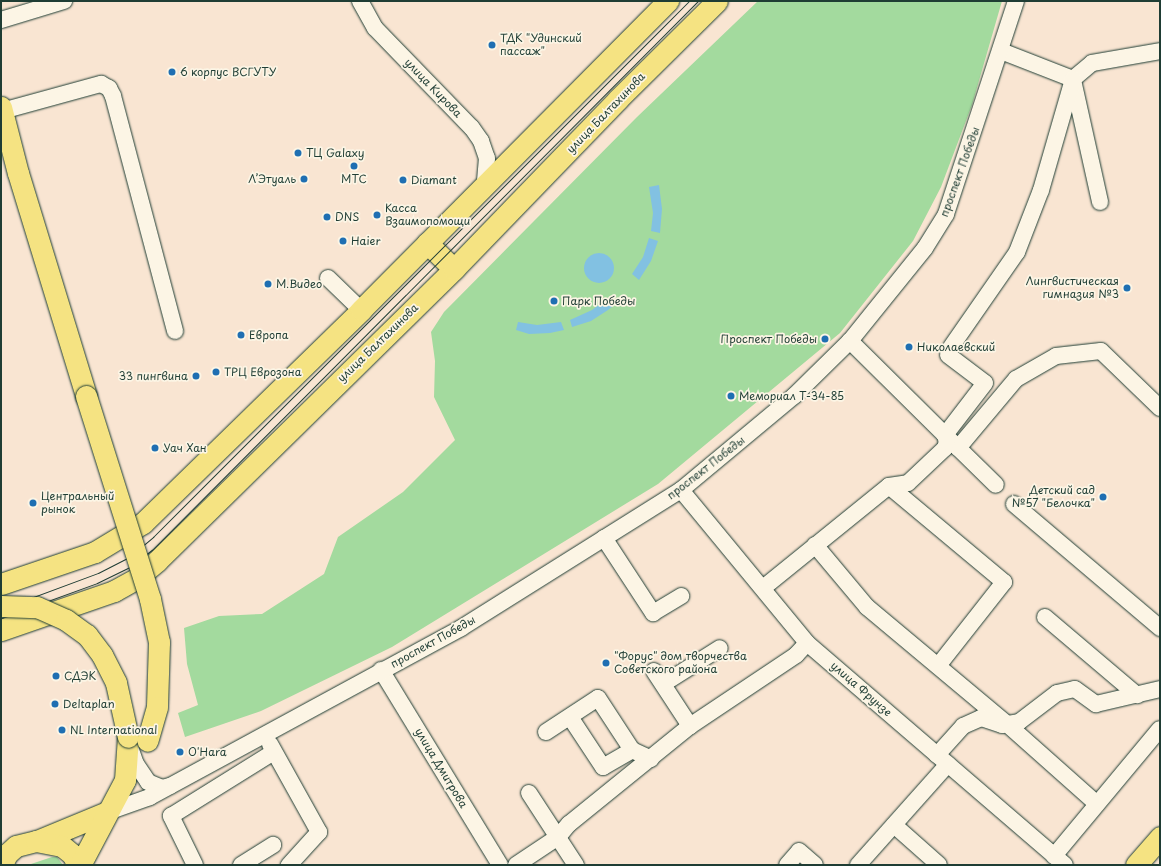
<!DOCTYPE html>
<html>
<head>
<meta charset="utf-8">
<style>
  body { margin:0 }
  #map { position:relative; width:1161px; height:866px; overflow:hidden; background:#f9e5d2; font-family:"Playpen Sans",sans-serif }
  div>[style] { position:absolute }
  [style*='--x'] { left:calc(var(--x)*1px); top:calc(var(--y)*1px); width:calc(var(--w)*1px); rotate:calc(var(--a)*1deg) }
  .green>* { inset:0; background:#a3da9e }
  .water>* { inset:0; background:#82c1e2 }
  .round { border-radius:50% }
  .roads { filter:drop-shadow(0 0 1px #1f3d34) drop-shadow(0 0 1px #1f3d34) }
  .minor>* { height:16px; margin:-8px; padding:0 8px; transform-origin:8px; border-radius:8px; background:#fcf5e5 }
  .major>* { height:21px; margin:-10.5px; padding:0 10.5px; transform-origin:10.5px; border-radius:10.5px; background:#f5e382 }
  .tram>* { height:1px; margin:-0.5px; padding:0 0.5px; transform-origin:0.5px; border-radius:0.5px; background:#1f3d34 }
  .bridges { filter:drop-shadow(0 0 1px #1f3d34) drop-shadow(0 0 1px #1f3d34) }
  .major-bridge>* { height:21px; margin:-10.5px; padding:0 10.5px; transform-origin:10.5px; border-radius:10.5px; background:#f5e382 }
  .dots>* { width:11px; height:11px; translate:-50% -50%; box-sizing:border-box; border:2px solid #fcf5e5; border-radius:50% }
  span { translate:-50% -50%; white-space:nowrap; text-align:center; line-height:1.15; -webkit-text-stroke:3.5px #fcf5e5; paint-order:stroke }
  .poi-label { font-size:11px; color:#1f3d34 }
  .left { translate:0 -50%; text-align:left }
  .right { translate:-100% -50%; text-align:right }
  .street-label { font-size:11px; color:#1f3d34 }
  .frame { position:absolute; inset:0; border:2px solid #1f3d34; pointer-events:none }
</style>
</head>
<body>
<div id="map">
  <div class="green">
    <div style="clip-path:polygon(758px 1px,1002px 1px,972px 105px,941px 187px,913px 241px,840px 333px,658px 484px,392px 647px,261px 711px,185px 737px,178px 713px,198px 705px,187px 664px,184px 628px,219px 616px,262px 614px,324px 574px,338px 537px,403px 492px,455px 440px,434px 397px,435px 361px,431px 332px,444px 312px,637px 117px)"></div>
    <div style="clip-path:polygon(57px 857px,63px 865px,28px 865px,52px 857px)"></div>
  </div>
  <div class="water">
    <div style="clip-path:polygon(659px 185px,662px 209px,660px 233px,651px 231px,653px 213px,649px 187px)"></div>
    <div style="clip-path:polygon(649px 238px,658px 241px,651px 261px,639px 280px,632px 274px,643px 257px)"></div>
    <div class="round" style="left:584px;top:253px;width:30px;height:30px"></div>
    <div style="clip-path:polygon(607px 299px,613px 306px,608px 310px,591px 321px,572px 327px,570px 320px,592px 310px)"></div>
    <div style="clip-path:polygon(518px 322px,537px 325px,561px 322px,564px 330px,550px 333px,529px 334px,516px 330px)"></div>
  </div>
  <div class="roads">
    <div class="minor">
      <div style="--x:360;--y:1;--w:31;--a:61"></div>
      <div style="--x:375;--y:28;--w:139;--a:45.9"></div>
      <div style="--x:472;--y:128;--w:16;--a:55"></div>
      <div style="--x:481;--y:141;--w:18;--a:71"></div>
      <div style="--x:487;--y:158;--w:25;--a:95"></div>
      <div style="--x:1;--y:20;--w:66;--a:-16.8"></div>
      <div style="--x:1001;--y:51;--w:77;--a:21.3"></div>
      <div style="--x:1073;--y:79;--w:25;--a:-40"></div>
      <div style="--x:1092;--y:63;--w:69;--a:-10"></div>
      <div style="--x:1073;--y:80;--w:125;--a:77.5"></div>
      <div style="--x:2;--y:111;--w:103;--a:-15.3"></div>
      <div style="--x:101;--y:84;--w:9;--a:27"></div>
      <div style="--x:109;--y:88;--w:9;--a:63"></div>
      <div style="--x:113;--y:96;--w:243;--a:75.2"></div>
      <div style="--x:328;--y:278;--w:46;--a:44.1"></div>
      <div style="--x:951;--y:347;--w:116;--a:-55.2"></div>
      <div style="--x:1017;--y:252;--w:66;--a:-68.8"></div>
      <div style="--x:1041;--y:190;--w:116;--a:-73.9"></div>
      <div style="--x:948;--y:355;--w:46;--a:37.1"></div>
      <div style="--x:985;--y:383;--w:66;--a:127.6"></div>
      <div style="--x:945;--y:435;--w:71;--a:44.4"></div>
      <div style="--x:958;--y:448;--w:90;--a:-50"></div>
      <div style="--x:1016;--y:379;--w:46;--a:-29.9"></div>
      <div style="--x:1056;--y:356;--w:45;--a:-6.3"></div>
      <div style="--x:1101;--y:351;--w:82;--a:44"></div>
      <div style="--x:889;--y:486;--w:150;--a:39.9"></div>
      <div style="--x:1004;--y:582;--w:107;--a:128.2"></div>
      <div style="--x:681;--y:490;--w:198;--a:50.5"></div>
      <div style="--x:807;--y:643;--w:340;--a:40.7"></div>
      <div style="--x:1014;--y:504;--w:192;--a:40.3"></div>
      <div style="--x:604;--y:538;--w:90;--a:56.8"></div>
      <div style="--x:653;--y:613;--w:33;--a:-31"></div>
      <div style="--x:815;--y:545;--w:81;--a:50"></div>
      <div style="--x:867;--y:607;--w:182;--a:39.9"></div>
      <div style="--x:1007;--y:724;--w:120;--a:41.6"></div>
      <div style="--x:763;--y:588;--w:162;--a:-39"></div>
      <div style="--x:889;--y:486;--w:19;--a:-9"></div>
      <div style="--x:908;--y:483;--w:51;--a:-43.4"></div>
      <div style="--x:945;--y:448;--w:6;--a:-72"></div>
      <div style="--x:947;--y:442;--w:7;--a:-106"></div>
      <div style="--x:945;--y:435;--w:134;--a:-135.3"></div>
      <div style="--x:1045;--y:617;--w:121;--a:40.3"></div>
      <div style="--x:381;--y:670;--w:228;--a:58.6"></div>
      <div style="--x:654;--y:671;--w:66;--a:56.8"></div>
      <div style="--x:663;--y:684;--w:67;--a:-32.3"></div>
      <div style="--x:570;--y:717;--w:60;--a:56.6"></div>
      <div style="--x:603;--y:767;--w:34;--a:-30"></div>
      <div style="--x:546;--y:732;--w:62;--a:-33.2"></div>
      <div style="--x:598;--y:698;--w:62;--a:56.8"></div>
      <div style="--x:632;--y:750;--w:21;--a:25"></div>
      <div style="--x:129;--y:744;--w:21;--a:71"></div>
      <div style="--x:136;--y:764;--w:22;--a:56"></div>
      <div style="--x:148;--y:782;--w:15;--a:23"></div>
      <div style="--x:162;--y:788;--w:8;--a:-14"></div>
      <div style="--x:270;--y:744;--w:101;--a:60.9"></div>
      <div style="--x:319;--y:832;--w:45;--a:132.3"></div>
      <div style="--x:937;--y:755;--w:39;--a:-48"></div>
      <div style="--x:963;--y:726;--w:20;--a:-24"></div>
      <div style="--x:981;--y:718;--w:22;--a:18"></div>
      <div style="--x:1002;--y:725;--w:17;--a:-10"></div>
      <div style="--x:1019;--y:722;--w:48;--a:-37.3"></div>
      <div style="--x:1057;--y:693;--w:18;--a:-13"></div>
      <div style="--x:1075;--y:689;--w:26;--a:36"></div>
      <div style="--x:1096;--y:704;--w:66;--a:-13.2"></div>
      <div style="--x:529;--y:793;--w:86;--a:56.9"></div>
      <div style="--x:105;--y:813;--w:48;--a:-19.6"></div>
      <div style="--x:150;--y:797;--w:354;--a:-28.5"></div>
      <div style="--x:461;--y:628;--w:260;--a:-32.1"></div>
      <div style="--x:681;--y:490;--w:147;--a:-39.8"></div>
      <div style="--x:794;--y:396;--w:78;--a:-44.5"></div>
      <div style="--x:850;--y:341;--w:119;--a:-51.1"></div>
      <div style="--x:925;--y:248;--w:40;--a:-58"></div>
      <div style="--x:946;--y:214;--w:224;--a:-71.8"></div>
      <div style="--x:894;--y:825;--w:60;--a:41.6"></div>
      <div style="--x:1054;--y:856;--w:165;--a:-50.2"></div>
      <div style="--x:195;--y:865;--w:55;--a:-116.1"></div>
      <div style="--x:171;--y:816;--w:121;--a:-31.9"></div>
      <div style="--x:241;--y:865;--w:38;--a:-32"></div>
      <div style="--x:516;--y:865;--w:50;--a:-33.7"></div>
      <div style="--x:558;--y:837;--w:17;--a:-50"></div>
      <div style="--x:569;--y:824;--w:156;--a:-39"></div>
      <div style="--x:690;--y:726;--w:128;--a:-33.8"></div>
      <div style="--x:796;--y:655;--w:16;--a:-47"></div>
      <div style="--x:787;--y:865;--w:18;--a:-49"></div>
      <div style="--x:799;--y:851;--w:21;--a:41"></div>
      <div style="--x:858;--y:865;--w:135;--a:-48.3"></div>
    </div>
    <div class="major">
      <div style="--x:1;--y:107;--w:68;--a:75.6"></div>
      <div style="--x:18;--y:173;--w:233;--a:73"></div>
      <div style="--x:427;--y:243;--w:37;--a:44"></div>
      <div style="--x:1;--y:584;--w:99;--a:-18.8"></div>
      <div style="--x:95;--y:552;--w:56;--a:-31.1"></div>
      <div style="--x:143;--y:523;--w:305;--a:-44.3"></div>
      <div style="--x:361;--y:310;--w:436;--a:-45.2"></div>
      <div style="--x:1;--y:630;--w:120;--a:-19"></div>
      <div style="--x:114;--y:591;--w:26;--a:-29"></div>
      <div style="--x:137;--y:578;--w:26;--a:-40"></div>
      <div style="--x:157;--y:561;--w:417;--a:-44.5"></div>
      <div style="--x:454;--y:269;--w:236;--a:-46"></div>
      <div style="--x:618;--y:99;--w:139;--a:-44.7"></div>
      <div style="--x:37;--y:841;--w:74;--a:-22.4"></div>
      <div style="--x:2;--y:865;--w:12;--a:-66"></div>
      <div style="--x:7;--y:854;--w:12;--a:-42"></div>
      <div style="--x:16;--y:846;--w:21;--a:-14"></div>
      <div style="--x:36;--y:841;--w:26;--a:11"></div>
      <div style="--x:62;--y:846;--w:14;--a:39"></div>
      <div style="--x:73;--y:855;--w:11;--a:68"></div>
      <div style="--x:80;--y:865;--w:96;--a:-62.1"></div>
      <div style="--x:125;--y:780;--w:43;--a:-86"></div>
      <div style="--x:1136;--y:865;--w:37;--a:-49"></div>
    </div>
  </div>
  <div class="tram">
    <div style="--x:1;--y:609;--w:103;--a:-20.4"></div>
    <div style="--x:98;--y:573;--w:34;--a:-27"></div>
    <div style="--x:128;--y:558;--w:33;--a:-40"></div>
    <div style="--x:153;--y:537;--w:758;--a:-45"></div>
    <div style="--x:1;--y:618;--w:102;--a:-20"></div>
    <div style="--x:97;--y:583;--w:37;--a:-26"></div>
    <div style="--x:130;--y:567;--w:28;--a:-38"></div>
    <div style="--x:152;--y:550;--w:774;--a:-45.16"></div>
  </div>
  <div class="bridges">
    <div class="major-bridge">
      <div style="--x:86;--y:396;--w:213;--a:72.5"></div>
      <div style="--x:150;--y:599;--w:44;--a:78.2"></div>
      <div style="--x:159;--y:642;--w:65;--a:91.8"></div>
      <div style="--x:157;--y:707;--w:35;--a:106"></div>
      <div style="--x:1;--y:606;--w:36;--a:2"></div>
      <div style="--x:37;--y:607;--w:32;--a:24"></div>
      <div style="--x:66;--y:620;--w:26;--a:36"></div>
      <div style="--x:87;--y:635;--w:25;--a:53"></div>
      <div style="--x:102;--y:655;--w:31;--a:63"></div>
      <div style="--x:116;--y:683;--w:55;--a:77.5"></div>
    </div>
  </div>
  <div class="dots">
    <div style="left:492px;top:45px;background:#1f6fb2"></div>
    <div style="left:172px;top:72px;background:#1f6fb2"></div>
    <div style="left:298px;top:153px;background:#1f6fb2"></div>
    <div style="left:354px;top:166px;background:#1f6fb2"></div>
    <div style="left:304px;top:179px;background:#1f6fb2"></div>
    <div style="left:403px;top:180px;background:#1f6fb2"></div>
    <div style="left:377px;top:215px;background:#1f6fb2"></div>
    <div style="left:327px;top:217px;background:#1f6fb2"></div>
    <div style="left:343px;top:241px;background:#1f6fb2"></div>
    <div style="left:268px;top:284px;background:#1f6fb2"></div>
    <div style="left:1127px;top:288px;background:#1f6fb2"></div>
    <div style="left:554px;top:301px;background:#1f6fb2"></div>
    <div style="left:241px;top:335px;background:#1f6fb2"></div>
    <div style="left:825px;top:339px;background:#1f6fb2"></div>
    <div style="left:909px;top:347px;background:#1f6fb2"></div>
    <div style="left:216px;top:372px;background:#1f6fb2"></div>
    <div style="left:196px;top:376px;background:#1f6fb2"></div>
    <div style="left:731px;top:396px;background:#1f6fb2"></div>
    <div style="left:155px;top:448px;background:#1f6fb2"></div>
    <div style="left:1103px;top:497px;background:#1f6fb2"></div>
    <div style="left:33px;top:503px;background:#1f6fb2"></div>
    <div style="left:606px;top:663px;background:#1f6fb2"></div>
    <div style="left:56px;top:676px;background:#1f6fb2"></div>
    <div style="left:55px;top:704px;background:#1f6fb2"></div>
    <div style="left:62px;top:730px;background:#1f6fb2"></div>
    <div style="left:180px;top:752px;background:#1f6fb2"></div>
  </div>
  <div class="poi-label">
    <span class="left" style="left:500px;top:45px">ТДК "Удинский<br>пассаж"</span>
    <span class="left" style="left:180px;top:72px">6 корпус ВСГУТУ</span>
    <span class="left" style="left:306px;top:153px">ТЦ Galaxy</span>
    <span class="right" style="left:296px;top:179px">Л’Этуаль</span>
    <span style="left:354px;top:179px">МТС</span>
    <span class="left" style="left:411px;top:180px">Diamant</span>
    <span class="left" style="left:385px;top:215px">Касса<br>Взаимопомощи</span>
    <span class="left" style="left:335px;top:217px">DNS</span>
    <span class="left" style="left:351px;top:241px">Haier</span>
    <span class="right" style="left:1119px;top:288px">Лингвистическая<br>гимназия №3</span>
    <span class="left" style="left:276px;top:284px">М.Видео</span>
    <span class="left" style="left:562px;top:301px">Парк Победы</span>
    <span class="left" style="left:249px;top:335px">Европа</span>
    <span class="right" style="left:817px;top:339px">Проспект Победы</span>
    <span class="left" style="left:917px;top:347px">Николаевский</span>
    <span class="left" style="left:224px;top:372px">ТРЦ Еврозона</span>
    <span class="right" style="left:188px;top:376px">33 пингвина</span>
    <span class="left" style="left:739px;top:396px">Мемориал Т-34-85</span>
    <span class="left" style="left:163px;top:448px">Уач Хан</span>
    <span class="right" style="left:1095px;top:497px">Детский сад<br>№57 "Белочка"</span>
    <span class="left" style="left:41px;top:503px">Центральный<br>рынок</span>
    <span class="left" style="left:614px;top:663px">"Форус" дом творчества<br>Советского района</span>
    <span class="left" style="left:64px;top:676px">СДЭК</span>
    <span class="left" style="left:63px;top:704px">Deltaplan</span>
    <span class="left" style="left:70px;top:730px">NL International</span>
    <span class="left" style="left:188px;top:752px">O'Hara</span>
  </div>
  <div class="street-label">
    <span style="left:433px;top:88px;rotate:46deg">улица Кирова</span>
    <span style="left:606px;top:113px;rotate:-46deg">улица Балтахинова</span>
    <span style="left:960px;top:172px;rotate:-70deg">проспект Победы</span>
    <span style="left:378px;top:343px;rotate:-44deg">улица Балтахинова</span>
    <span style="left:706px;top:468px;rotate:-38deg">проспект Победы</span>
    <span style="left:433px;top:642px;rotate:-29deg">проспект Победы</span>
    <span style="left:861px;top:689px;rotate:41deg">улица Фрунзе</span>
    <span style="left:441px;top:768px;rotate:59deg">улица Дмитрова</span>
  </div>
  <div class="frame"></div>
</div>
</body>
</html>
